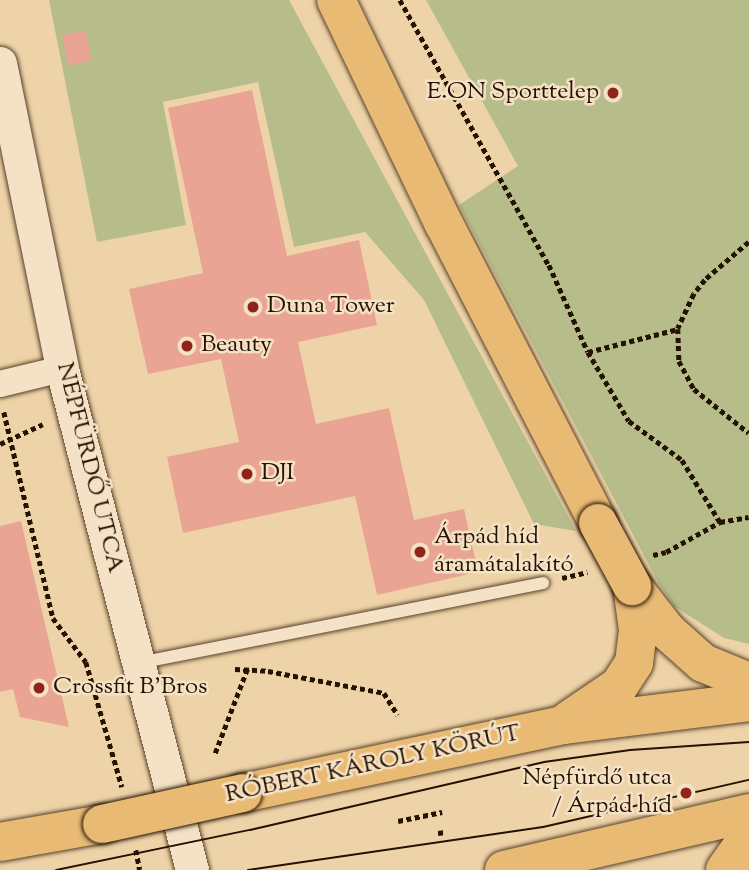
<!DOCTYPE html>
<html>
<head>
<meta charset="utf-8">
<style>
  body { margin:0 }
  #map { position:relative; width:749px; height:870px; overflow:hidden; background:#efd3a8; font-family:"Sorts Mill Goudy",serif }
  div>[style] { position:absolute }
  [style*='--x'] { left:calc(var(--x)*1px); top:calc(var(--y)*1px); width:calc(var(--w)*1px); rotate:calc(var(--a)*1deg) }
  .green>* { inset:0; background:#b6bd8a }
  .building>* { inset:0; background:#e9a493; transform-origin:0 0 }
  .path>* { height:4.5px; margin-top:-2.25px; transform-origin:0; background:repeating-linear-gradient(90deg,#241301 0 5px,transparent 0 8.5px) }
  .roads { filter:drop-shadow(0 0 2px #57432b) drop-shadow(0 0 2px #57432b) }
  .service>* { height:12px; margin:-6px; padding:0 6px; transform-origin:6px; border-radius:6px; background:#f5e2c6 }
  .minor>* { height:26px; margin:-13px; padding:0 13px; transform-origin:13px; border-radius:13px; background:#f5e2c6 }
  .tertiary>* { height:33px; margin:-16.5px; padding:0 16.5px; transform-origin:16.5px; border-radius:16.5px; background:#f5e2c6 }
  .primary>* { height:38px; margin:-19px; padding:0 19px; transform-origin:19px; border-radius:19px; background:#e8ba74 }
  .tram>* { height:2px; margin:-1px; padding:0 1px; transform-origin:1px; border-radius:1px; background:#241301 }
  .bridges { filter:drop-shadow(0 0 2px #241301) drop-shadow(0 0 2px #241301) }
  .primary-bridge>* { height:38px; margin:-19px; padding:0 19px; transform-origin:19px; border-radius:19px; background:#e8ba74 }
  .dots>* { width:19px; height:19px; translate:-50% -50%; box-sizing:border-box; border:4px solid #f5e2c6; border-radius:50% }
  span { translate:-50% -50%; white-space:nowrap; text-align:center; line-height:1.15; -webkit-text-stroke:5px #f5e2c6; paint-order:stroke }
  .poi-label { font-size:24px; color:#241301 }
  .right { translate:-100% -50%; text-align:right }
  .left { translate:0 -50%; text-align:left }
  .street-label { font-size:24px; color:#241301 }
</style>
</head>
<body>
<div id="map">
  <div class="green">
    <div style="clip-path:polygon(49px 0,289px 0,576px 531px,534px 524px,424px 300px,365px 232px,294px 247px,258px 82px,163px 102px,186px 225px,97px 242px)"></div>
    <div style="clip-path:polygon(426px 0,749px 0,749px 644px,724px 638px,674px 606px,659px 584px,459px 205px,518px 166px)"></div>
  </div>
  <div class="building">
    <div style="left:85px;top:30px;width:31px;height:24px;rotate:77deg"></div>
    <div style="clip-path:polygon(252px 90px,287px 256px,359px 240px,377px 325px,298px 342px,316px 424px,389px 408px,414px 520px,464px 509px,478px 572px,377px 595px,355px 496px,183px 533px,167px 457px,239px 442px,221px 359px,148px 374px,129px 289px,203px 273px,168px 108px)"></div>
    <div style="clip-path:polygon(21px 521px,69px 727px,20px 717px,13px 689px,0 692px,0 526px)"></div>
  </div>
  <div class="path">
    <div style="--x:400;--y:0;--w:304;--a:60.7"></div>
    <div style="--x:549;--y:265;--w:95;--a:65.9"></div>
    <div style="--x:588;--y:352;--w:80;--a:59.3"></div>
    <div style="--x:629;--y:421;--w:66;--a:36.3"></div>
    <div style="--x:682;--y:460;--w:73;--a:58.5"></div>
    <div style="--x:749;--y:242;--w:58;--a:139.2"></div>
    <div style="--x:705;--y:280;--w:18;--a:128"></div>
    <div style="--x:694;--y:294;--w:38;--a:115"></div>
    <div style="--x:678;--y:329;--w:32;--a:88"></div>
    <div style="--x:679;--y:361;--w:32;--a:62"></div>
    <div style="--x:694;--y:389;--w:70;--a:38.7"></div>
    <div style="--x:588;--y:352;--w:93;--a:-14.3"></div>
    <div style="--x:4;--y:412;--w:212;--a:76.6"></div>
    <div style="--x:53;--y:618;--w:55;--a:53.1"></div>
    <div style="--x:86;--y:662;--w:130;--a:73.9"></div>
    <div style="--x:0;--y:444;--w:47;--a:-24.9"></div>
    <div style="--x:653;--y:555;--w:13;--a:-13"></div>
    <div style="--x:666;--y:552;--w:62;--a:-29.1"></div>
    <div style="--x:720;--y:522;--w:29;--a:-10"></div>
    <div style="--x:562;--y:578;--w:26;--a:-13"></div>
    <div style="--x:235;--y:669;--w:33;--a:3"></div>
    <div style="--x:268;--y:671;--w:118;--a:10.7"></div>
    <div style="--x:384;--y:693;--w:26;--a:58"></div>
    <div style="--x:215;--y:753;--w:92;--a:-69"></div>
    <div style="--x:398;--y:821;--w:45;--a:-11.6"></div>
    <div style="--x:438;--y:833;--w:8;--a:-7"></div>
    <div style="--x:136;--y:850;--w:20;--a:79"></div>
  </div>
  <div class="roads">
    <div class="service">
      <div style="--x:139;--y:663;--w:412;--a:-11.2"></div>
    </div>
    <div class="minor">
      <div style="--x:0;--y:384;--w:64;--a:-13.6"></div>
    </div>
    <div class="tertiary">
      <div style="--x:0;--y:63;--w:312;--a:78.5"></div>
      <div style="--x:62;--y:369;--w:518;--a:75.45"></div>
    </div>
    <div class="primary">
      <div style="--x:336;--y:0;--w:249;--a:64.3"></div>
      <div style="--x:444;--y:224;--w:336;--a:62.7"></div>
      <div style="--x:632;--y:586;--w:57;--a:52.1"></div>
      <div style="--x:667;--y:631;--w:48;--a:41.6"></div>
      <div style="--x:703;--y:663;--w:50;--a:22.4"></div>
      <div style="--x:569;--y:720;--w:60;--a:-34.2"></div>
      <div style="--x:619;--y:686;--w:27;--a:-57"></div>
      <div style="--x:634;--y:663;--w:33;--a:-83"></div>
      <div style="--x:638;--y:630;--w:44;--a:-97.8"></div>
      <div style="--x:243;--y:793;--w:327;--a:-12"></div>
      <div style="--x:563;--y:725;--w:187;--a:-7"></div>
      <div style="--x:0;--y:842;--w:104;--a:-10"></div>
      <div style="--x:504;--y:870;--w:252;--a:-13.1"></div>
      <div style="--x:725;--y:870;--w:42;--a:-54.8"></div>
    </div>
  </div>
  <div class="tram">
    <div style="--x:56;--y:870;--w:198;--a:-11.7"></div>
    <div style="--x:250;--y:830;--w:302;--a:-13"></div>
    <div style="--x:544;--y:762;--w:87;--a:-7.9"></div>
    <div style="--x:630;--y:750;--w:119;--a:-3.8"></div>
    <div style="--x:248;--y:870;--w:298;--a:-8.3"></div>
    <div style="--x:543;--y:827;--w:211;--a:-12.9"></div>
  </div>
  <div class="bridges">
    <div class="primary-bridge">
      <div style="--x:598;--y:523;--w:72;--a:61.6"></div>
      <div style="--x:102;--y:824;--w:144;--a:-12.4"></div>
    </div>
  </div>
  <div class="dots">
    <div style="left:613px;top:93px;background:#8f2418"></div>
    <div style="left:253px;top:307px;background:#8f2418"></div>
    <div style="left:187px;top:346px;background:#8f2418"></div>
    <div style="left:247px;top:474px;background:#8f2418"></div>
    <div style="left:420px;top:552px;background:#8f2418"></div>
    <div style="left:39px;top:688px;background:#8f2418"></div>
    <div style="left:686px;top:793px;background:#8f2418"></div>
  </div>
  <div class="poi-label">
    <span class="right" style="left:599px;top:93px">E.ON Sporttelep</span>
    <span class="left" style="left:267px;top:307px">Duna Tower</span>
    <span class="left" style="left:201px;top:346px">Beauty</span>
    <span class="left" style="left:261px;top:474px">DJI</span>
    <span class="left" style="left:434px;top:552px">Árpád híd<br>áramátalakító</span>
    <span class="left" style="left:53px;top:688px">Crossfit B'Bros</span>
    <span class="right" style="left:672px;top:793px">Népfürdő utca<br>/ Árpád híd</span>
  </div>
  <div class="street-label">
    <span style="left:89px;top:468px;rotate:76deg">NÉPFÜRDŐ UTCA</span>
    <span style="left:373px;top:765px;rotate:-12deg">RÓBERT KÁROLY KÖRÚT</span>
  </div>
</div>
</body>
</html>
